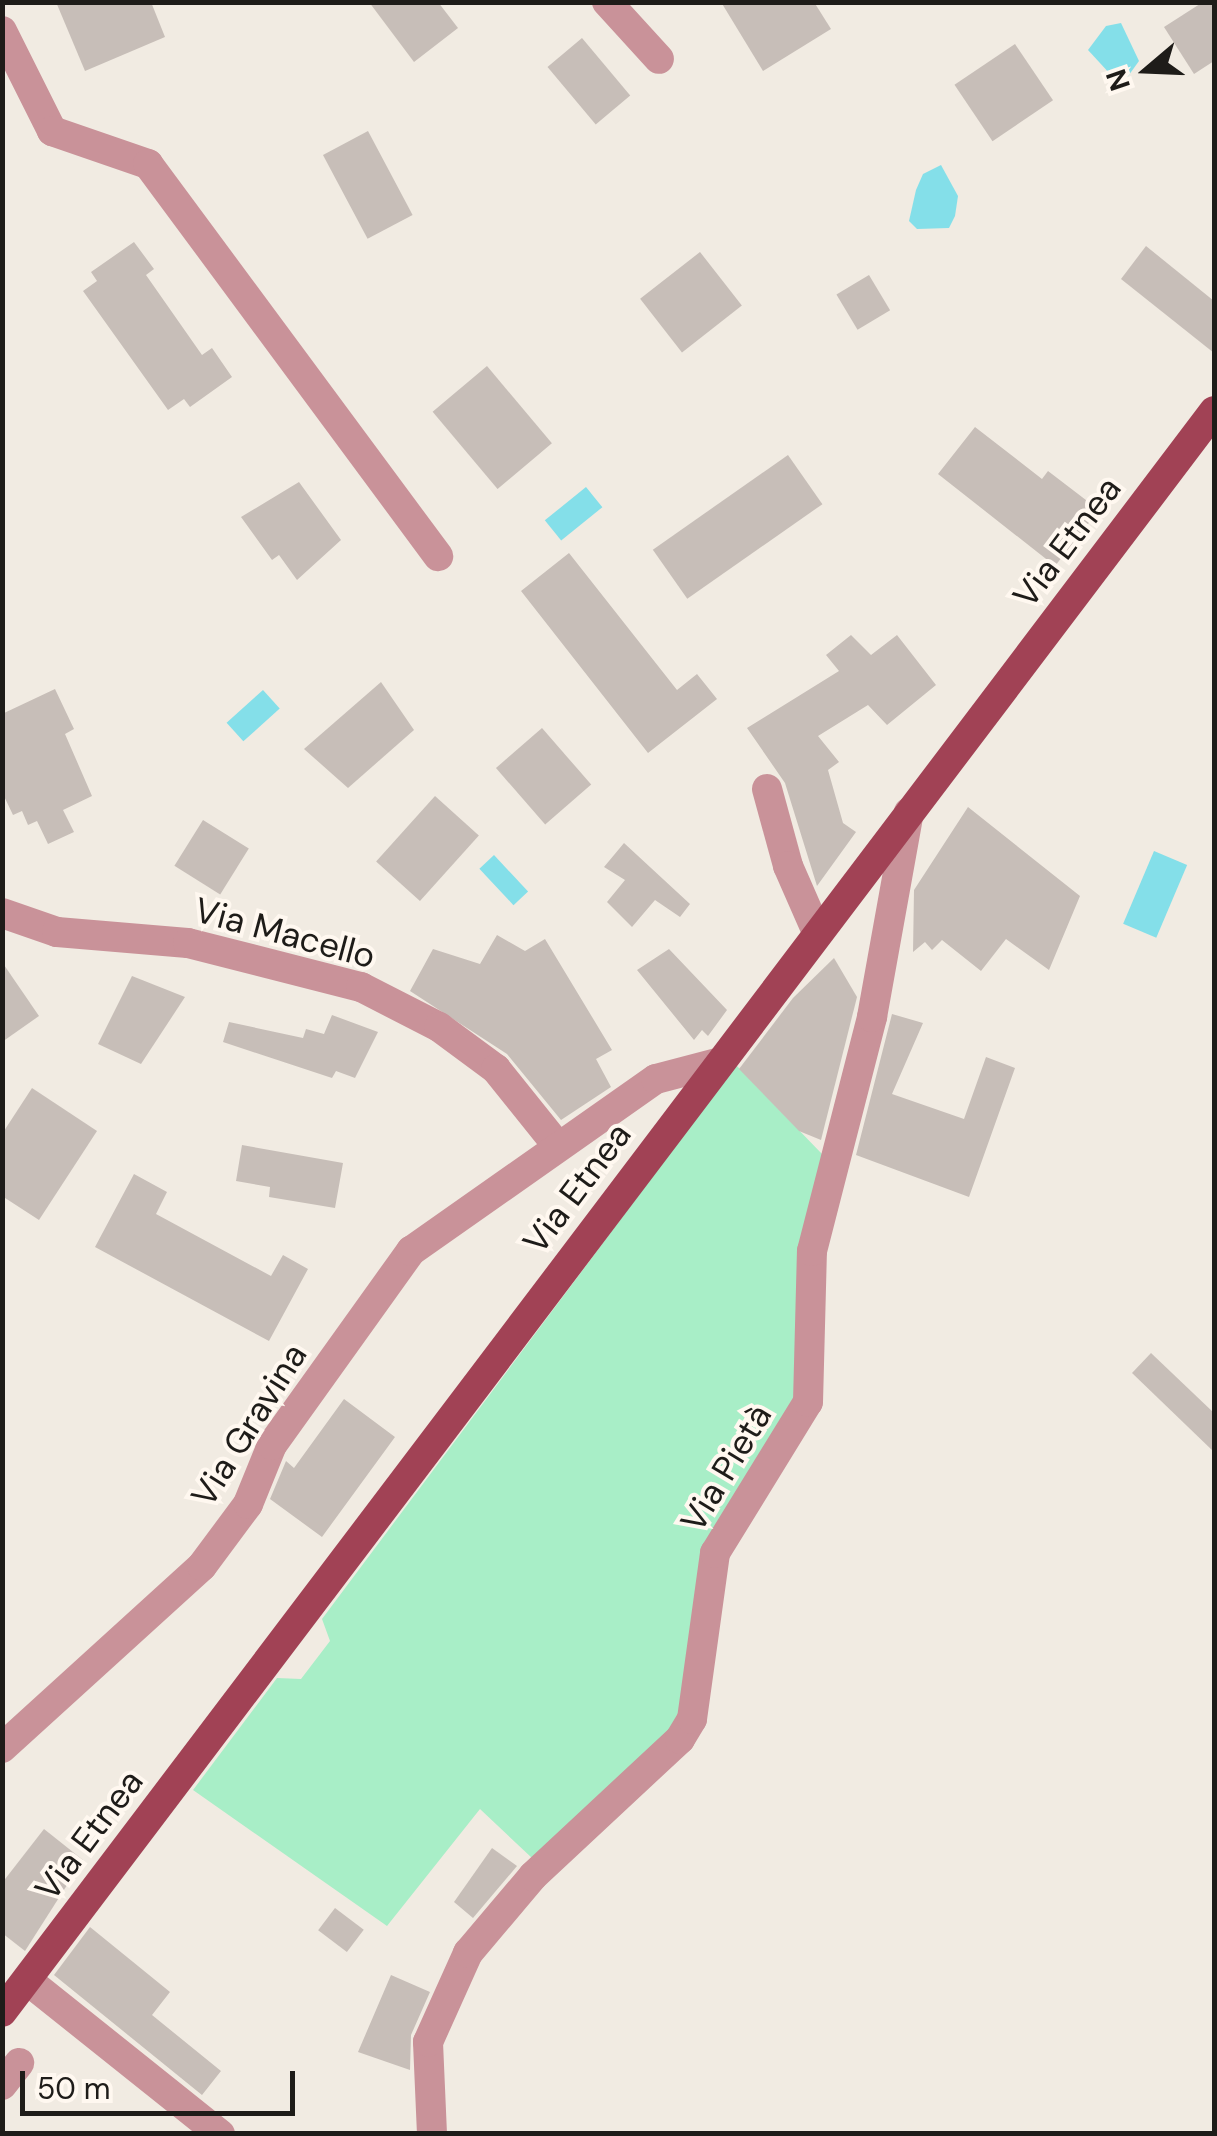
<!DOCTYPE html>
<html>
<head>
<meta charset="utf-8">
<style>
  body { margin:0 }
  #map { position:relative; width:1217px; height:2136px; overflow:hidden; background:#f1ebe2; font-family:"DM Sans",sans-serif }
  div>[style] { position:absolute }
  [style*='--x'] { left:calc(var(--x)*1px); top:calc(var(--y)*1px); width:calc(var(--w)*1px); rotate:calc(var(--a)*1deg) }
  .green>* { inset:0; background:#a8eec7 }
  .water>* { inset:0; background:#84dfe9; transform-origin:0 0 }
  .building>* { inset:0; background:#c7beb8; transform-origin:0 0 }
  .minor>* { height:30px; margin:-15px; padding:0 15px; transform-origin:15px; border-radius:15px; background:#c99299 }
  .major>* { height:30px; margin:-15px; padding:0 15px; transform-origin:15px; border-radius:15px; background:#a14255 }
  span { translate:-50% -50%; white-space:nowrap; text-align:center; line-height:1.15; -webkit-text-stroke:8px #fff8f0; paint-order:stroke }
  .street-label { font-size:35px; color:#1e1c19 }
  .frame { position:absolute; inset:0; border:5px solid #1e1c19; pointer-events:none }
  .north { position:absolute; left:1097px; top:20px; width:100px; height:100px; -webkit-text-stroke:8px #fff8f0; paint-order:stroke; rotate:251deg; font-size:28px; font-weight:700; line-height:40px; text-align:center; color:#1e1c19 }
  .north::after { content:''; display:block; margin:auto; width:35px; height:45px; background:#1e1c19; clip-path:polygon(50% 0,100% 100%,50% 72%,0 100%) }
  .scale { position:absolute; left:20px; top:2071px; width:275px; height:45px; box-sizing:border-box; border:5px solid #1e1c19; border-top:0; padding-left:12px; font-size:30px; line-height:35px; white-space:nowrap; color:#1e1c19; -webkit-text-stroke:8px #fff8f0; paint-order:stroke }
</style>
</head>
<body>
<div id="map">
  <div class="green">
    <div style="clip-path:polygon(736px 1065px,822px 1154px,797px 1392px,708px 1542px,679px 1715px,671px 1731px,532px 1858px,480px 1809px,387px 1926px,193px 1790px,277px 1678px,301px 1679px,330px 1641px,322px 1619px)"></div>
  </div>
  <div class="water">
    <div style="clip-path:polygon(1121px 23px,1139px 61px,1126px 79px,1111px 75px,1088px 50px,1106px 26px)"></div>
    <div style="clip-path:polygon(941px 165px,958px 196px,955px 216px,949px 228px,917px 229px,909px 221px,916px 190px,923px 174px)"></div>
    <div style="left:586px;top:487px;width:26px;height:53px;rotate:51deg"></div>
    <div style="left:263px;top:690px;width:25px;height:49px;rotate:48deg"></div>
    <div style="left:1154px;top:851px;width:36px;height:79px;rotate:23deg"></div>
    <div style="left:494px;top:855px;width:50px;height:20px;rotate:47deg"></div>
  </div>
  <div class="building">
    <div style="clip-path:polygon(56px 2px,151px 2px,165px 37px,85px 71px)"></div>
    <div style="clip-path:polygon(369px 2px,438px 2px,458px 28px,414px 62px)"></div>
    <div style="clip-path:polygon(721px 2px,814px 2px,831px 29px,763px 71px)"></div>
    <div style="clip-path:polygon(1203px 2px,1214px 2px,1214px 61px,1194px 74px,1164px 27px)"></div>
    <div style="left:582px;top:38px;width:75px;height:45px;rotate:50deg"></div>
    <div style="left:1015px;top:44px;width:68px;height:73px;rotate:56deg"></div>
    <div style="left:368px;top:131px;width:95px;height:51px;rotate:62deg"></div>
    <div style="clip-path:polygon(134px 242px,154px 269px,146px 275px,202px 355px,212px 348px,232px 377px,190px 407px,184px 399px,168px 410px,83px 291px,97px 281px,91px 272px)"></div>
    <div style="clip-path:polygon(1146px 246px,1214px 301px,1214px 353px,1121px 279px)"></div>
    <div style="left:700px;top:252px;width:68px;height:76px;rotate:52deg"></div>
    <div style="left:869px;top:275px;width:41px;height:38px;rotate:59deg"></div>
    <div style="left:487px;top:366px;width:101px;height:71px;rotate:50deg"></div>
    <div style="clip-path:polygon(975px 427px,1042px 479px,1048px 471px,1099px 510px,1055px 566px,938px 474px)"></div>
    <div style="left:788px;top:455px;width:60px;height:165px;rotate:55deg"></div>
    <div style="clip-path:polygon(299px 482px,341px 540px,297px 580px,279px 555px,272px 560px,241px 517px)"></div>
    <div style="clip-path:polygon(569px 553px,677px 690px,697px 674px,717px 699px,648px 753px,521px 591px)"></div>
    <div style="clip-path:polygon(851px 635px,871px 655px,897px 635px,936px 685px,887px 725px,868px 705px,818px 736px,839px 762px,828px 770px,843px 823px,856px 832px,817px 886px,785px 783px,747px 728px,839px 671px,826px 655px)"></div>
    <div style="clip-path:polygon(381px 682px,414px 730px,348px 788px,304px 749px)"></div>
    <div style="clip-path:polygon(55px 689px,74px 729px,65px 734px,92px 796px,63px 810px,74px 832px,48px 844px,37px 821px,28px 825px,22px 811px,13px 815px,2px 792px,2px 714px)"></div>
    <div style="left:542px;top:728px;width:75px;height:61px;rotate:49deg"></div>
    <div style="left:435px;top:796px;width:59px;height:88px;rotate:42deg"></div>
    <div style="clip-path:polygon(968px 807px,1080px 896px,1049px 970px,1006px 939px,981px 971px,942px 940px,932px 950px,925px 942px,913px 952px,914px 890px)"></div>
    <div style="left:203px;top:820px;width:54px;height:54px;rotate:32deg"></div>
    <div style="clip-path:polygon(624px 843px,690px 904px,680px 917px,655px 900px,632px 927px,607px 902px,625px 880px,604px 867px)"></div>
    <div style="clip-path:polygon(497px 935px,525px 951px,545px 939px,612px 1050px,596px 1059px,611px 1087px,561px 1120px,507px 1054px,410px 991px,433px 949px,480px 964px)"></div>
    <div style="clip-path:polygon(669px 949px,727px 1010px,708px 1036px,702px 1030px,694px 1040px,637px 970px)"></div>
    <div style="clip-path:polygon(834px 958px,857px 997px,821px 1140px,799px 1131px,739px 1069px,793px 998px)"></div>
    <div style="clip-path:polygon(2px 962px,39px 1016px,2px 1042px)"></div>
    <div style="clip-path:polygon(132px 976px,185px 997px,141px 1064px,98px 1044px)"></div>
    <div style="clip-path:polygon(892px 1014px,923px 1023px,892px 1094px,964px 1119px,986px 1057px,1015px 1068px,969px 1197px,856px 1155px)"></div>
    <div style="clip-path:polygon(332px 1015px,378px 1032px,355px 1078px,336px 1071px,332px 1078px,223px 1042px,229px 1022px,303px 1038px,306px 1029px,324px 1034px)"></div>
    <div style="clip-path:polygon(32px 1088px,97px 1131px,39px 1220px,2px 1196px,2px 1134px)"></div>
    <div style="clip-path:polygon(242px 1145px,343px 1163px,335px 1208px,269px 1197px,270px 1187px,236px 1181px)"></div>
    <div style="clip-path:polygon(134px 1174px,167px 1192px,156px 1214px,271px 1276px,283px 1255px,308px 1269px,269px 1341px,95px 1247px)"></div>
    <div style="clip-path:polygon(1151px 1353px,1214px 1413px,1214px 1452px,1132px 1373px)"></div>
    <div style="clip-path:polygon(344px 1399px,395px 1437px,322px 1537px,270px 1499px,286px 1461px,294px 1468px)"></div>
    <div style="clip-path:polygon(44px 1829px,83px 1860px,25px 1951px,2px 1933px,2px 1883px)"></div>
    <div style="clip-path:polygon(492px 1848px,517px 1866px,473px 1918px,454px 1902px)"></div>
    <div style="left:335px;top:1908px;width:36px;height:28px;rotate:37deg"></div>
    <div style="clip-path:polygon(90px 1927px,170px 1992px,152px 2015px,221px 2071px,202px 2095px,54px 1975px)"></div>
    <div style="clip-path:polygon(391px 1975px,430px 1992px,411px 2035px,410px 2070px,358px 2052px)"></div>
  </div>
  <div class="minor">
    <div style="--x:607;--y:2;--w:77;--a:47.6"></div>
    <div style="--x:2;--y:31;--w:112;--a:63.4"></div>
    <div style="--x:52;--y:131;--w:102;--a:19"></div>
    <div style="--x:148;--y:164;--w:488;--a:53.5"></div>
    <div style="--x:767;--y:789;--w:80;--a:74.7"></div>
    <div style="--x:788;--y:866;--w:72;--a:66.3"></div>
    <div style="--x:2;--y:913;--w:58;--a:19.1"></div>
    <div style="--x:57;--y:932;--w:131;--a:4.8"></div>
    <div style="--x:188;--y:943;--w:179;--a:14.3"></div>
    <div style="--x:361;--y:987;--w:88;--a:27.1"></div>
    <div style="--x:439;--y:1027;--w:71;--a:36.4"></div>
    <div style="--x:496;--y:1069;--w:96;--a:51.3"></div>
    <div style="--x:2;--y:1748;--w:270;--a:-42.3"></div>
    <div style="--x:202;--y:1566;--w:77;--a:-53.4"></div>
    <div style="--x:248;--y:1504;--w:64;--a:-67.9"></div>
    <div style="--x:272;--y:1445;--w:239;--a:-54.4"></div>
    <div style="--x:411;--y:1251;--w:299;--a:-35.1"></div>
    <div style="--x:656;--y:1079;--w:63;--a:-14.7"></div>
    <div style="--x:27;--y:1980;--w:247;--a:38.6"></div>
    <div style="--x:2;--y:2085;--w:28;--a:-52"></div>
    <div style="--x:432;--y:2134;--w:92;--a:-92.5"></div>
    <div style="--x:428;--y:2042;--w:98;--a:-65.8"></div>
    <div style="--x:468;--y:1953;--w:101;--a:-49.8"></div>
    <div style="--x:533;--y:1876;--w:201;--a:-43"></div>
    <div style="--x:680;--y:1739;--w:23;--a:-59"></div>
    <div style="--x:692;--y:1719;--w:168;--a:-82.1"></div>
    <div style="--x:715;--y:1553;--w:177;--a:-58.4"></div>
    <div style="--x:808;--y:1402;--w:151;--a:-88.5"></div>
    <div style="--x:812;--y:1251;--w:242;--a:-75.6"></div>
    <div style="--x:872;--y:1017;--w:208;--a:-79.8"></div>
  </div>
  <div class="major">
    <div style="--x:2;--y:2012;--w:2008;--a:-52.87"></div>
  </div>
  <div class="street-label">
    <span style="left:1067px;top:542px;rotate:-53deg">Via Etnea</span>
    <span style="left:285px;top:933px;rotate:15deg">Via Macello</span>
    <span style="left:577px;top:1188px;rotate:-53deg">Via Etnea</span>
    <span style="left:249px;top:1425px;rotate:-58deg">Via Gravina</span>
    <span style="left:726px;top:1468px;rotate:-59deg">Via Pietà</span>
    <span style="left:89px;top:1835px;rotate:-53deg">Via Etnea</span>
  </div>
  <div class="frame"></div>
  <div class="north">N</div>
  <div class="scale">50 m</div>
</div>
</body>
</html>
